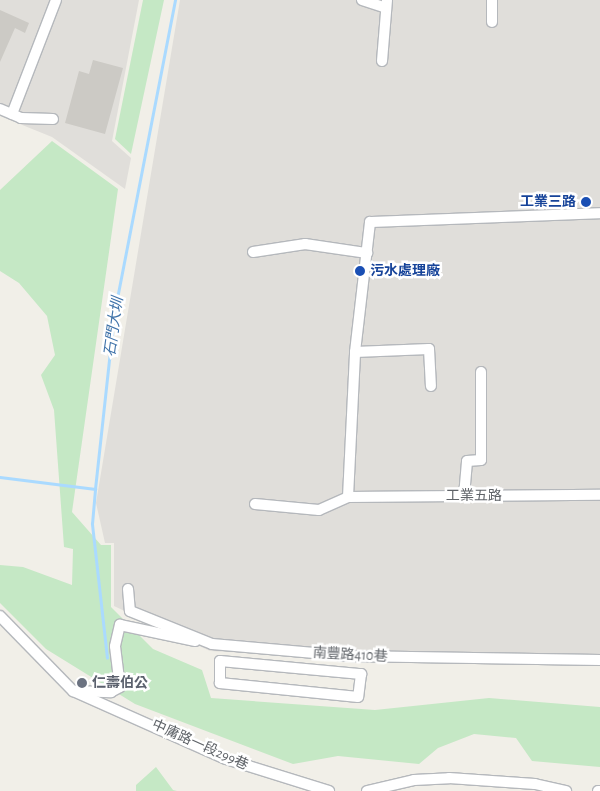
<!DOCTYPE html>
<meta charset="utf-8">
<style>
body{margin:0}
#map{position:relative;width:600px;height:791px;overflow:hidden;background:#f1efe8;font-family:"Alegreya Sans","Noto Sans TC",sans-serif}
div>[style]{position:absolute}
.industrial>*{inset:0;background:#e0deda}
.green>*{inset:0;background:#c5e8c5}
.stream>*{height:2.5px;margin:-1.25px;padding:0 1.25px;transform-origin:1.25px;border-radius:1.25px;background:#aadaff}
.building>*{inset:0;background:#cccac5}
.roads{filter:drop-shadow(1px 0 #b5b8bc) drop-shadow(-1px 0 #b5b8bc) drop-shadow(0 1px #b5b8bc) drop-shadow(0 -1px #b5b8bc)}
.minor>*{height:10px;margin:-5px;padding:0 5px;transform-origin:5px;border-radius:5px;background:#fff}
.dots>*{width:14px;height:14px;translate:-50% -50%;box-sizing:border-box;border:2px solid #fff;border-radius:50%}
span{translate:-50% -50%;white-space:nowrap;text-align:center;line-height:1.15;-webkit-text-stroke:5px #fff;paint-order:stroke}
.transit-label{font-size:14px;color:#164399;font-weight:700}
.right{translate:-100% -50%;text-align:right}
.left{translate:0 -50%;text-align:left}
.street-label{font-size:14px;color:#5f6368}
.worship-label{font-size:14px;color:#5b616d;font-weight:700}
.water-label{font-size:15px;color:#4174aa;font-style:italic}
</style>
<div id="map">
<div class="industrial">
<i style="clip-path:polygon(0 0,139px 0,112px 141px,131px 158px,125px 189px,52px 137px,0 116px)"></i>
<i style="clip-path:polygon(180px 0,600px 0,600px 660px,371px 660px,210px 651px,114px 606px,114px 543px,105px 543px,96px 503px)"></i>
</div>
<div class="green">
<i style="clip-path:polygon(143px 0,164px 0,131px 154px,115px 139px)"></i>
<i style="clip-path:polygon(52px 141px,118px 189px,72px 512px,101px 545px,111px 545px,111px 607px,153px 649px,202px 670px,211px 698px,375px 710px,489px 698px,600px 707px,600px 767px,532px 761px,516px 738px,474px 734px,438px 748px,419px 764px,338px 756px,293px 764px,135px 704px,46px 649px,0 603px,0 565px,23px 567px,72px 585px,73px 549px,64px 547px,54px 410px,41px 375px,55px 355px,47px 316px,19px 283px,0 271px,0 190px)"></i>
<i style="clip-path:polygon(156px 767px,173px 790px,177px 791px,136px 791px,136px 785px)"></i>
</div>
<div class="stream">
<i style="left:0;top:477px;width:96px;rotate:7.2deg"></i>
<i style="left:107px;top:658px;width:135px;rotate:-96.4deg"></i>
<i style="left:92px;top:524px;width:35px;rotate:-85deg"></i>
<i style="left:95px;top:489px;width:176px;rotate:-83.8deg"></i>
<i style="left:114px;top:314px;width:320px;rotate:-79deg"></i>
</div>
<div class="building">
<i style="clip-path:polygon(0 10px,29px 23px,25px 33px,15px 28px,0 62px)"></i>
<i style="clip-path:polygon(93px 60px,123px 68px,105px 134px,65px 123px,79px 71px,89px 74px)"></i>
</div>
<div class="roads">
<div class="minor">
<i style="left:362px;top:0;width:25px;rotate:18deg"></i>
<i style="left:492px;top:22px;width:22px;rotate:-90deg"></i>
<i style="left:382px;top:61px;width:61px;rotate:-85.3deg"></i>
<i style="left:0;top:109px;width:23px;rotate:23deg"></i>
<i style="left:21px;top:118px;width:32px;rotate:2deg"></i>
<i style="left:12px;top:114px;width:122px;rotate:-68.9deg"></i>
<i style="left:253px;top:252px;width:53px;rotate:-8.7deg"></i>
<i style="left:305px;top:244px;width:63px;rotate:8.3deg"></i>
<i style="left:355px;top:352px;width:74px;rotate:-2.3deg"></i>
<i style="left:429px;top:349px;width:37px;rotate:87deg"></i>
<i style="left:464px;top:496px;width:35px;rotate:-85deg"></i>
<i style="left:467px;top:461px;width:14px;rotate:-4deg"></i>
<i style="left:481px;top:460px;width:88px;rotate:-90deg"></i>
<i style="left:348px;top:497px;width:145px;rotate:-87.2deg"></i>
<i style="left:355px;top:352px;width:131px;rotate:-83.4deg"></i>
<i style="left:370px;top:222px;width:230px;rotate:-2.2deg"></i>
<i style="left:255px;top:504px;width:64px;rotate:5.4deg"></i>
<i style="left:319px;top:510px;width:32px;rotate:-24deg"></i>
<i style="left:348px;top:497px;width:252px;rotate:-0.5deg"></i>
<i style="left:128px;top:589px;width:22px;rotate:85deg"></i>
<i style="left:130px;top:611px;width:88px;rotate:21.9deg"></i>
<i style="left:212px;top:644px;width:137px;rotate:5deg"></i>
<i style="left:348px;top:656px;width:252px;rotate:0.9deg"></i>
<i style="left:0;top:616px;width:105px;rotate:45.8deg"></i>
<i style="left:73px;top:691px;width:167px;rotate:24deg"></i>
<i style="left:226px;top:759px;width:108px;rotate:17.3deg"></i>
<i style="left:220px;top:661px;width:142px;rotate:5.3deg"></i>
<i style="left:361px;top:674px;width:23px;rotate:97deg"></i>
<i style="left:358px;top:697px;width:139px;rotate:-174.2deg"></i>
<i style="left:220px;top:683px;width:22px;rotate:-90deg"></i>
<i style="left:74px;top:691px;width:37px;rotate:2deg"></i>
<i style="left:111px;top:692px;width:10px;rotate:-29deg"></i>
<i style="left:120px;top:687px;width:41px;rotate:-97deg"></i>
<i style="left:115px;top:646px;width:22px;rotate:-77deg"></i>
<i style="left:120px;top:625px;width:77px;rotate:12deg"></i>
<i style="left:367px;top:791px;width:48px;rotate:-13.2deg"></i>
<i style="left:414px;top:780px;width:35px;rotate:-3deg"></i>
<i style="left:449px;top:778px;width:86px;rotate:4deg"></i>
<i style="left:535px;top:784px;width:32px;rotate:13deg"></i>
<i style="left:598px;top:791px;width:2px"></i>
</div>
</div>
<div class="dots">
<i style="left:586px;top:202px;background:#1a4fb4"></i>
<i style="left:360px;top:271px;background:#1a4fb4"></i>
<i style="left:82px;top:683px;background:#6b7280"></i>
</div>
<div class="transit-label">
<span class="right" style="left:576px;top:202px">工業三路</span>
<span class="left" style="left:370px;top:271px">污水處理廠</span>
</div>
<div class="street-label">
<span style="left:474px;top:496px">工業五路</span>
<span style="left:350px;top:655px;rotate:3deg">南豐路410巷</span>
<span style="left:200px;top:745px;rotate:24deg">中庸路一段299巷</span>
</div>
<div class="worship-label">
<span class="left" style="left:92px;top:683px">仁壽伯公</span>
</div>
<div class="water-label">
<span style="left:114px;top:327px;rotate:-82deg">石門大圳</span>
</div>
</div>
